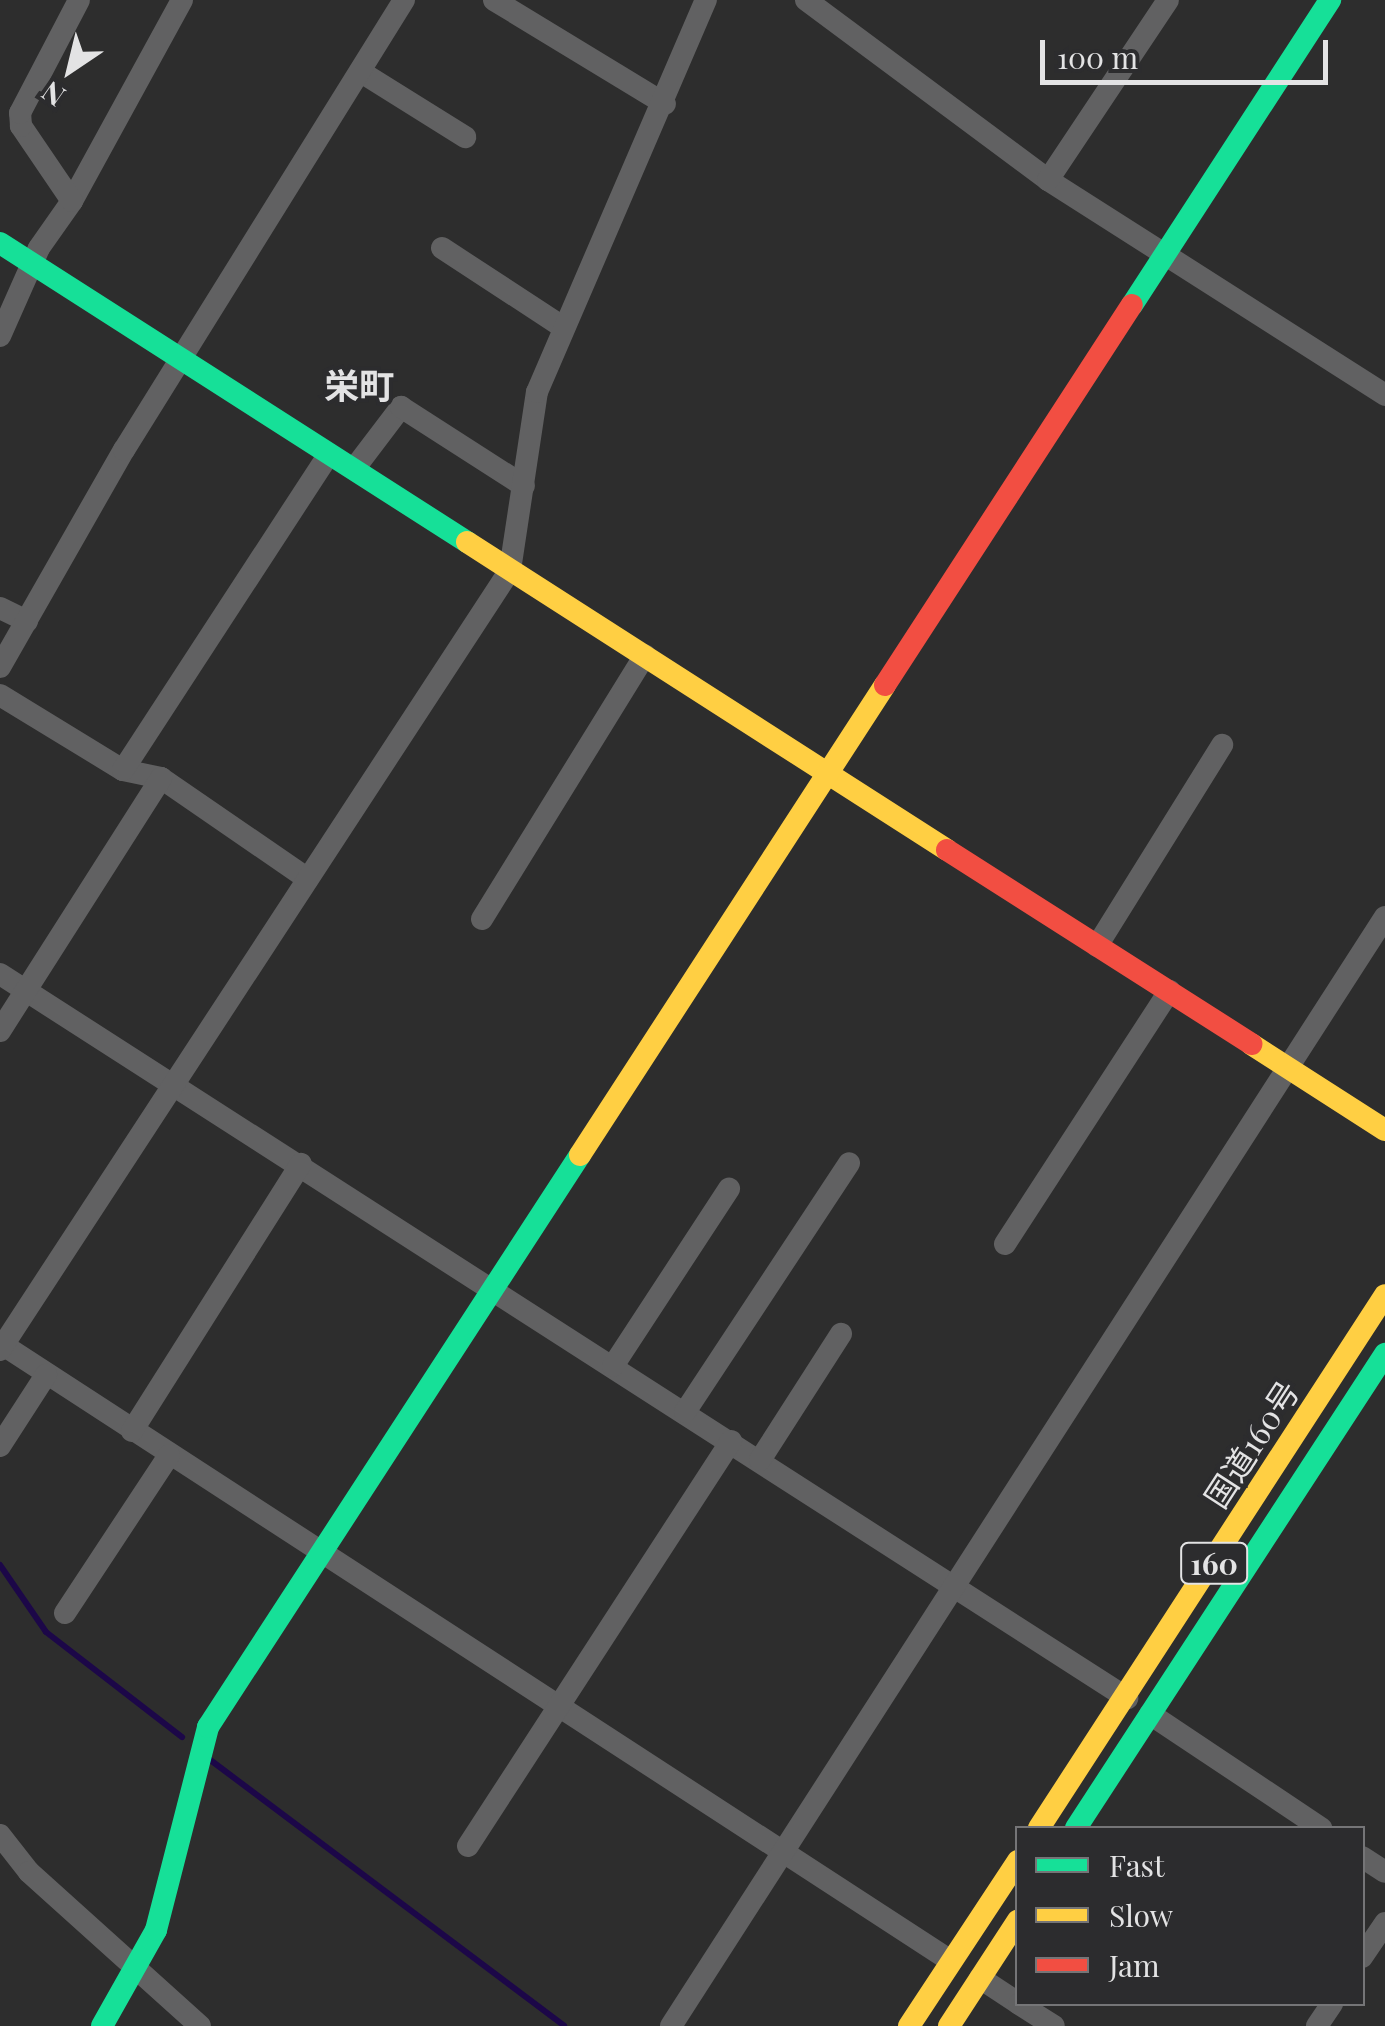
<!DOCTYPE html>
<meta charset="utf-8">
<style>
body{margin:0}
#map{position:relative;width:1385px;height:2026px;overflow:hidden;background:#2d2d2d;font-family:"Playfair Display","Noto Sans JP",serif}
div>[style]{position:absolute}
.stream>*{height:6px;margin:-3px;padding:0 3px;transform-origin:3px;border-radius:3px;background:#1c0748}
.street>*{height:22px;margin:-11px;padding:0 11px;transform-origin:11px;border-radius:11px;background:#616162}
.fast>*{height:22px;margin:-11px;padding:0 11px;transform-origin:11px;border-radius:11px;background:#16e098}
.slow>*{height:22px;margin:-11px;padding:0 11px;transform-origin:11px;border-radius:11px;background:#ffcf43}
.jam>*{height:22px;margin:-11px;padding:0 11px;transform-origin:11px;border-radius:11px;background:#f24e42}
span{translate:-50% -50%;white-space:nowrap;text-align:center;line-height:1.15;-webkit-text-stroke:8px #2c2c2e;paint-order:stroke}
.shield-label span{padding:2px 8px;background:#2c2c2e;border:2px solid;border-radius:8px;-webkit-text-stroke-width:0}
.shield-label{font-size:30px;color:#e3e3e4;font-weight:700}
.street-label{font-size:32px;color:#e3e3e4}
.neighbourhood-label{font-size:35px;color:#e3e3e4;font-weight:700}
.legend{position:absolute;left:1015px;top:1826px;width:350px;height:180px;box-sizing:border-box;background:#2c2c2e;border:2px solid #757577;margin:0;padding:12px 18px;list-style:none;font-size:30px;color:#e3e3e4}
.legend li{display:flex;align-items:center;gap:20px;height:50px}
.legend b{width:50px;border:2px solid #757577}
.north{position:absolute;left:20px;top:20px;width:100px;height:100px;-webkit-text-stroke:8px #2c2c2e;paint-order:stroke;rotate:215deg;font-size:28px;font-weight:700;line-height:40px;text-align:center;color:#e3e3e4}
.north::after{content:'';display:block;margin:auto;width:35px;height:45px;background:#e3e3e4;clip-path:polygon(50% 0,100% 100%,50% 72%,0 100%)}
.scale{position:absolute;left:1040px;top:40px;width:288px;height:45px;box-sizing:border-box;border:5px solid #e3e3e4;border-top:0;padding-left:12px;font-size:30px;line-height:35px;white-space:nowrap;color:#e3e3e4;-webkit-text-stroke:8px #2c2c2e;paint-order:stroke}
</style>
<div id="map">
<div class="stream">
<i style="left:0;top:1565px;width:81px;rotate:55.5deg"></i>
<i style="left:46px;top:1632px;width:172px;rotate:37.7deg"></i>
<i style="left:209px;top:1759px;width:444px;rotate:36.9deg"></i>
</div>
<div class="street">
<i style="left:494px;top:0;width:200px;rotate:31.3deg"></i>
<i style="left:806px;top:0;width:302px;rotate:36.6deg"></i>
<i style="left:1048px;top:180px;width:400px;rotate:32.5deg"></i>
<i style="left:361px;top:72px;width:123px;rotate:32deg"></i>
<i style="left:1048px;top:180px;width:216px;rotate:-56.3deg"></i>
<i style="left:72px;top:201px;width:229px;rotate:-61.3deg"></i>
<i style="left:442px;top:248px;width:142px;rotate:33.2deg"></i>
<i style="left:0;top:336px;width:96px;rotate:-66.1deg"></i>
<i style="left:39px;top:248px;width:57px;rotate:-54.9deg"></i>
<i style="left:72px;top:201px;width:91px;rotate:-124.2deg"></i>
<i style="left:21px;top:126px;width:13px;rotate:-94deg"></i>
<i style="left:20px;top:113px;width:127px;rotate:-62.4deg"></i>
<i style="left:354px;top:469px;width:78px;rotate:-52.8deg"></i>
<i style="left:401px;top:407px;width:146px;rotate:32.7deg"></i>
<i style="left:0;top:608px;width:30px;rotate:26deg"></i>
<i style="left:0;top:667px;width:250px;rotate:-60.3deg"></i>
<i style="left:124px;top:450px;width:530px;rotate:-58.11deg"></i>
<i style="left:0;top:695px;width:144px;rotate:31.4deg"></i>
<i style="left:123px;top:770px;width:39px;rotate:12deg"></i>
<i style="left:161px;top:778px;width:178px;rotate:34.5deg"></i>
<i style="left:123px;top:770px;width:377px;rotate:-56.9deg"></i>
<i style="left:482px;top:919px;width:310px;rotate:-58.3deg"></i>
<i style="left:1097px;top:946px;width:237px;rotate:-58.1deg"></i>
<i style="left:0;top:974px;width:1340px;rotate:32.72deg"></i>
<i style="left:0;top:1031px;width:300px;rotate:-57.5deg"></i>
<i style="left:1005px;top:1244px;width:302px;rotate:-57deg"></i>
<i style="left:0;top:1343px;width:1134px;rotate:33.02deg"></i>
<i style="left:0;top:1350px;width:932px;rotate:-56.82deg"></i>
<i style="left:510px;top:570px;width:180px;rotate:-81.4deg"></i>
<i style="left:537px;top:392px;width:427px;rotate:-66.7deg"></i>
<i style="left:613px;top:1366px;width:212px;rotate:-56.8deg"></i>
<i style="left:685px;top:1412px;width:298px;rotate:-56.6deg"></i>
<i style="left:132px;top:1431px;width:316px;rotate:-57.7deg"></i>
<i style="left:0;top:1446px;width:85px;rotate:-57.1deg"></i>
<i style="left:760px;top:1460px;width:150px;rotate:-57.3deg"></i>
<i style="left:65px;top:1613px;width:189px;rotate:-56.6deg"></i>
<i style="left:1150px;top:1714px;width:206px;rotate:33.7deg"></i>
<i style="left:0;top:1835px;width:47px;rotate:51.9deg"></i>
<i style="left:29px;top:1872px;width:230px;rotate:42deg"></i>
<i style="left:468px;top:1846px;width:483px;rotate:-57deg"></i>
<i style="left:1362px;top:1857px;width:27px;rotate:33deg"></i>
<i style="left:1362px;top:1957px;width:41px;rotate:-55.9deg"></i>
<i style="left:980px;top:1978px;width:45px;rotate:33.3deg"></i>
<i style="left:1019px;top:2004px;width:41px;rotate:32.2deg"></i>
<i style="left:671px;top:2026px;width:1319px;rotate:-57.23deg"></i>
<i style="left:1317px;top:2026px;width:27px;rotate:-56deg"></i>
</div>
<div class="fast">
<i style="left:0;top:243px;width:555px;rotate:32.63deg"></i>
<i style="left:1132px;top:305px;width:364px;rotate:-57deg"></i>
<i style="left:1076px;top:1828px;width:566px;rotate:-56.9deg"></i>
<i style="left:102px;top:2026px;width:110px;rotate:-60.6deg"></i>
<i style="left:156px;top:1930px;width:210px;rotate:-75.6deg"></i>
<i style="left:208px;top:1727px;width:682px;rotate:-56.96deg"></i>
</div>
<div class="slow">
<i style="left:467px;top:542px;width:570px;rotate:32.69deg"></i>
<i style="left:1251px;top:1044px;width:159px;rotate:32.7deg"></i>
<i style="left:580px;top:1155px;width:560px;rotate:-57.02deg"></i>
<i style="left:1039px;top:1828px;width:635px;rotate:-57.01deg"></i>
<i style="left:909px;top:2026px;width:198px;rotate:-56.6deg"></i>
<i style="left:949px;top:2026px;width:126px;rotate:-56.9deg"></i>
</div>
<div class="jam">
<i style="left:885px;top:685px;width:453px;rotate:-57deg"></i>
<i style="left:947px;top:850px;width:361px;rotate:32.5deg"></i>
</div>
<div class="shield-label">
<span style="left:1214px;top:1563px">160</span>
</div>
<div class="street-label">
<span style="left:1251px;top:1444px;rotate:-57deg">国道160号</span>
</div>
<div class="neighbourhood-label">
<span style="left:359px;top:385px">栄町</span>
</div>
<ul class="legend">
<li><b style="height:12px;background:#16e098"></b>Fast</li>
<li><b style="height:12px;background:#ffcf43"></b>Slow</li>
<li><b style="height:12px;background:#f24e42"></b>Jam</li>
</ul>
<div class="north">N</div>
<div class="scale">100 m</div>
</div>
